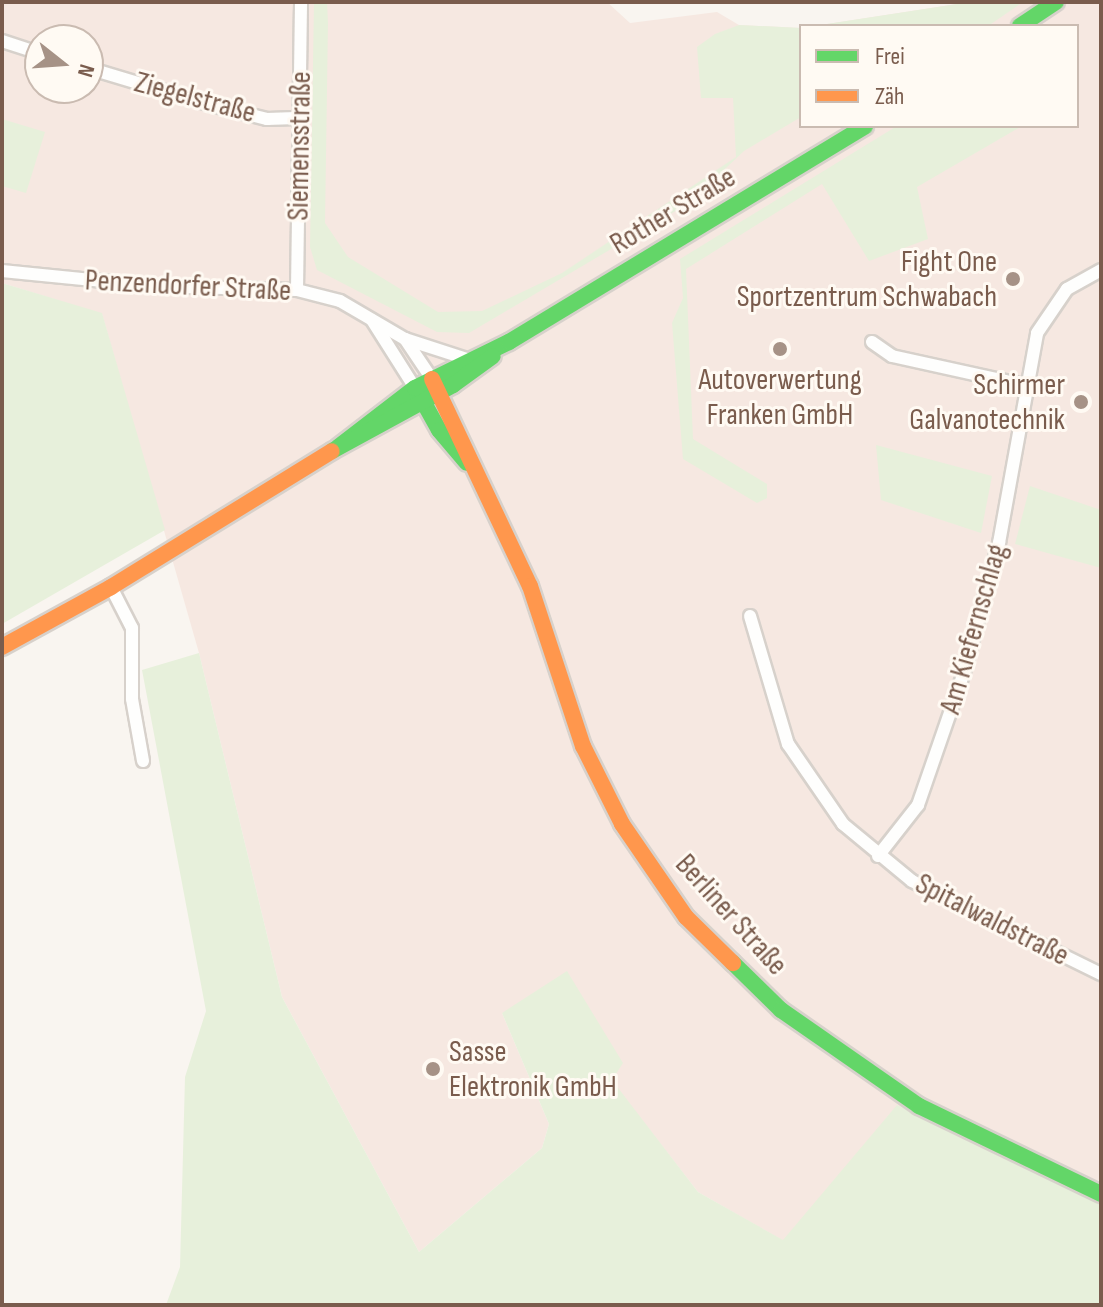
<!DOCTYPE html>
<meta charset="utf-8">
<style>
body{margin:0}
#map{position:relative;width:1103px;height:1307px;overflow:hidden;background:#f9f5f0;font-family:"Sofia Sans Condensed",sans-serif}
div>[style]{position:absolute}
.commercial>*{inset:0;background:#f6e8e1}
.green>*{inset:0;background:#e7f0db}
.roads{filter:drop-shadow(2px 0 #d7d1cb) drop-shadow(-2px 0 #d7d1cb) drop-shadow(0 2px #d7d1cb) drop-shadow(0 -2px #d7d1cb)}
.street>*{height:12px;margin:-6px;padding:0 6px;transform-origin:6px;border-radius:6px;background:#fefefd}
.fast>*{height:16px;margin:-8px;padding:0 8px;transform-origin:8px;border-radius:8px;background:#63d668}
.slow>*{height:16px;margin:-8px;padding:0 8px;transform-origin:8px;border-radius:8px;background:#ff974d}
.dots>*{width:22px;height:22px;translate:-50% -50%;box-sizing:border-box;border:4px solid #fffaf3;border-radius:50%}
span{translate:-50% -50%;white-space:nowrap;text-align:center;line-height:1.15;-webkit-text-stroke:6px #fffaf3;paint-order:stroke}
.street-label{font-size:30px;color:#7a5c4d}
.poi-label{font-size:30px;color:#7a5c4d}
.right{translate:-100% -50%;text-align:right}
.left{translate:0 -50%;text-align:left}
.frame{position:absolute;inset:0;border:4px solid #7a5c4d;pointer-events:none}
.legend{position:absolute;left:799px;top:24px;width:280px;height:104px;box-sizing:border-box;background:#fffaf3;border:2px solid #cabbb1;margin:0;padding:10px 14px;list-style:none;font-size:24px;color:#7a5c4d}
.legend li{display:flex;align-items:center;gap:16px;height:40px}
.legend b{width:40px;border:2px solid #cabbb1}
.north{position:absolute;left:24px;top:24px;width:80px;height:80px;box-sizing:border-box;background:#fffaf3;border:2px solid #cabbb1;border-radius:50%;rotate:107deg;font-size:22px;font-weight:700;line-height:32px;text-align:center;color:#7a5c4d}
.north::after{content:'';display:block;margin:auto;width:28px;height:36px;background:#a69286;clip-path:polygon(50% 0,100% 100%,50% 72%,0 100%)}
</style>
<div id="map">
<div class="commercial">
<i style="clip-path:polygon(evenodd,2px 2px,607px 2px,630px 23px,717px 12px,739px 25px,801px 28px,801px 126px,1077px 126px,1077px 26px,814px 26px,970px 2px,1101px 2px,1101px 1205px,1066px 1189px,789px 1244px,698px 1192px,611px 1080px,502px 1013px,549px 1124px,542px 1148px,419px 1252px,282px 997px,199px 653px,102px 314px,2px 283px,2px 2px,40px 40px,88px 40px,88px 88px,40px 88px,40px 40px)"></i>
</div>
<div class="green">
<i style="clip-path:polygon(314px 2px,327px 2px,328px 23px,325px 223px,348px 257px,438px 312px,482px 311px,562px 273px,736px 157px,733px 98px,701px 98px,697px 47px,715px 34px,739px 25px,801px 28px,801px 117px,744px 151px,689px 203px,469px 333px,437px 332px,317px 270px,310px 247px)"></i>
<i style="clip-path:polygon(970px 2px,1023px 2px,988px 26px,814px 26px)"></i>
<i style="clip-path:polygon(2px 119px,45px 132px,26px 193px,2px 186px)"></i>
<i style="clip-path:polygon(897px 126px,1022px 126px,917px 187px,928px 239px,869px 261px,822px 184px,686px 269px,693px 439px,767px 484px,767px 498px,757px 503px,683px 459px,672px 323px,683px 298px,680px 259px)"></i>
<i style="clip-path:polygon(2px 283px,102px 313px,165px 530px,2px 624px)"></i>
<i style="clip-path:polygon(876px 445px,992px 476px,981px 533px,881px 500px)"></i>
<i style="clip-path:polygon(1030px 486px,1101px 510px,1101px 568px,1015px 544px)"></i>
<i style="clip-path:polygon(199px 653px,282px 997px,419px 1252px,542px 1148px,549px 1124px,502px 1013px,567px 971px,623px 1063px,612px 1080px,698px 1192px,783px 1240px,897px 1105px,1101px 1205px,1101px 1305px,166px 1305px,180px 1267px,185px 1077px,206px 1011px,142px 670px)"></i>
</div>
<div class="roads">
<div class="street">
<i style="left:2px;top:41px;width:40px;rotate:18deg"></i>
<i style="left:88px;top:68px;width:133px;rotate:16.7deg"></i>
<i style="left:215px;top:106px;width:54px;rotate:14deg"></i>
<i style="left:267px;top:119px;width:36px;rotate:-2deg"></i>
<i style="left:2px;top:271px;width:150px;rotate:5.7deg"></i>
<i style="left:151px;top:286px;width:146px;rotate:1.6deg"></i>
<i style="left:297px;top:290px;width:44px;rotate:14.3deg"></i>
<i style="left:340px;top:301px;width:75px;rotate:30.3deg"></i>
<i style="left:405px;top:339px;width:48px;rotate:56deg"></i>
<i style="left:297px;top:290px;width:288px;rotate:-89.2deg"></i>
<i style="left:372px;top:320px;width:80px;rotate:57.7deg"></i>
<i style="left:405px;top:339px;width:68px;rotate:17.9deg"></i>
<i style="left:872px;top:342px;width:24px;rotate:35deg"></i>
<i style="left:892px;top:356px;width:139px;rotate:12.4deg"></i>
<i style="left:111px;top:587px;width:46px;rotate:62.9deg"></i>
<i style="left:132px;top:628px;width:71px;rotate:90deg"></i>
<i style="left:132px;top:699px;width:63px;rotate:79.9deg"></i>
<i style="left:750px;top:616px;width:134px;rotate:73.5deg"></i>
<i style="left:788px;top:744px;width:97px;rotate:55.5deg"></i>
<i style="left:843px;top:824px;width:89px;rotate:39.6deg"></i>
<i style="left:912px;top:881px;width:211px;rotate:26.2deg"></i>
<i style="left:878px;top:856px;width:65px;rotate:-51.9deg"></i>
<i style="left:918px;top:805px;width:141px;rotate:-70.9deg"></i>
<i style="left:964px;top:672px;width:134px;rotate:-74.8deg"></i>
<i style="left:999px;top:543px;width:213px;rotate:-79.7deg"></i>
<i style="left:1037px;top:333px;width:53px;rotate:-55.7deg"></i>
<i style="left:1067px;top:289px;width:39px;rotate:-29deg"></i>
</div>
<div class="fast">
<i style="left:1020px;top:26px;width:43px;rotate:-33.7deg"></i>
<i style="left:419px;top:394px;width:41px;rotate:60.9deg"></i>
<i style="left:439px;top:430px;width:43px;rotate:49.7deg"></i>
<i style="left:338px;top:447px;width:97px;rotate:-37.5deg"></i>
<i style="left:415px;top:388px;width:105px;rotate:-26.1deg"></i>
<i style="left:509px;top:342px;width:416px;rotate:-31.2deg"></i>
<i style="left:332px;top:451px;width:138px;rotate:-28.6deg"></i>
<i style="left:453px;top:385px;width:49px;rotate:-35.9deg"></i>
<i style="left:733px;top:963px;width:67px;rotate:44.4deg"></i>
<i style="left:781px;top:1010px;width:168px;rotate:34.8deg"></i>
<i style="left:919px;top:1106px;width:202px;rotate:25.8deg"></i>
</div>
<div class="slow">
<i style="left:432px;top:379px;width:229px;rotate:64.7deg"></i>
<i style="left:530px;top:586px;width:169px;rotate:71.7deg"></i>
<i style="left:583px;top:746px;width:87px;rotate:63.4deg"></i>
<i style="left:622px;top:824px;width:113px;rotate:55.5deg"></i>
<i style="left:686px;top:917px;width:66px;rotate:44.4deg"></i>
<i style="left:2px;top:647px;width:124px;rotate:-28.8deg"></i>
<i style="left:111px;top:587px;width:259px;rotate:-31.6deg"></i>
</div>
</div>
<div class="dots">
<i style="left:1013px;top:279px;background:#a69286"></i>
<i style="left:780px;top:349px;background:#a69286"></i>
<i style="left:1081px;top:402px;background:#a69286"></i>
<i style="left:433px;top:1069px;background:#a69286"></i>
</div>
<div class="street-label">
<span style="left:195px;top:98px;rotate:15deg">Ziegelstraße</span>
<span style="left:300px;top:146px;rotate:-89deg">Siemensstraße</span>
<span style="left:673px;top:211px;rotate:-31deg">Rother Straße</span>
<span style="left:188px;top:286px;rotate:3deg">Penzendorfer Straße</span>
<span style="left:974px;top:629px;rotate:-74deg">Am Kiefernschlag</span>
<span style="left:731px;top:915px;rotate:48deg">Berliner Straße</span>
<span style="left:992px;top:920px;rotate:27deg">Spitalwaldstraße</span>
</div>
<div class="poi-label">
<span class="right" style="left:997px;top:279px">Fight One<br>Sportzentrum Schwabach</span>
<span style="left:780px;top:397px">Autoverwertung<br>Franken GmbH</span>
<span class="right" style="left:1065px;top:402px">Schirmer<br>Galvanotechnik</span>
<span class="left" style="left:449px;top:1069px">Sasse<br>Elektronik GmbH</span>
</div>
<div class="frame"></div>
<ul class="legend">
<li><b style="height:10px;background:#63d668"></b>Frei</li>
<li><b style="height:10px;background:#ff974d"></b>Zäh</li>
</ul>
<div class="north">N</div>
</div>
